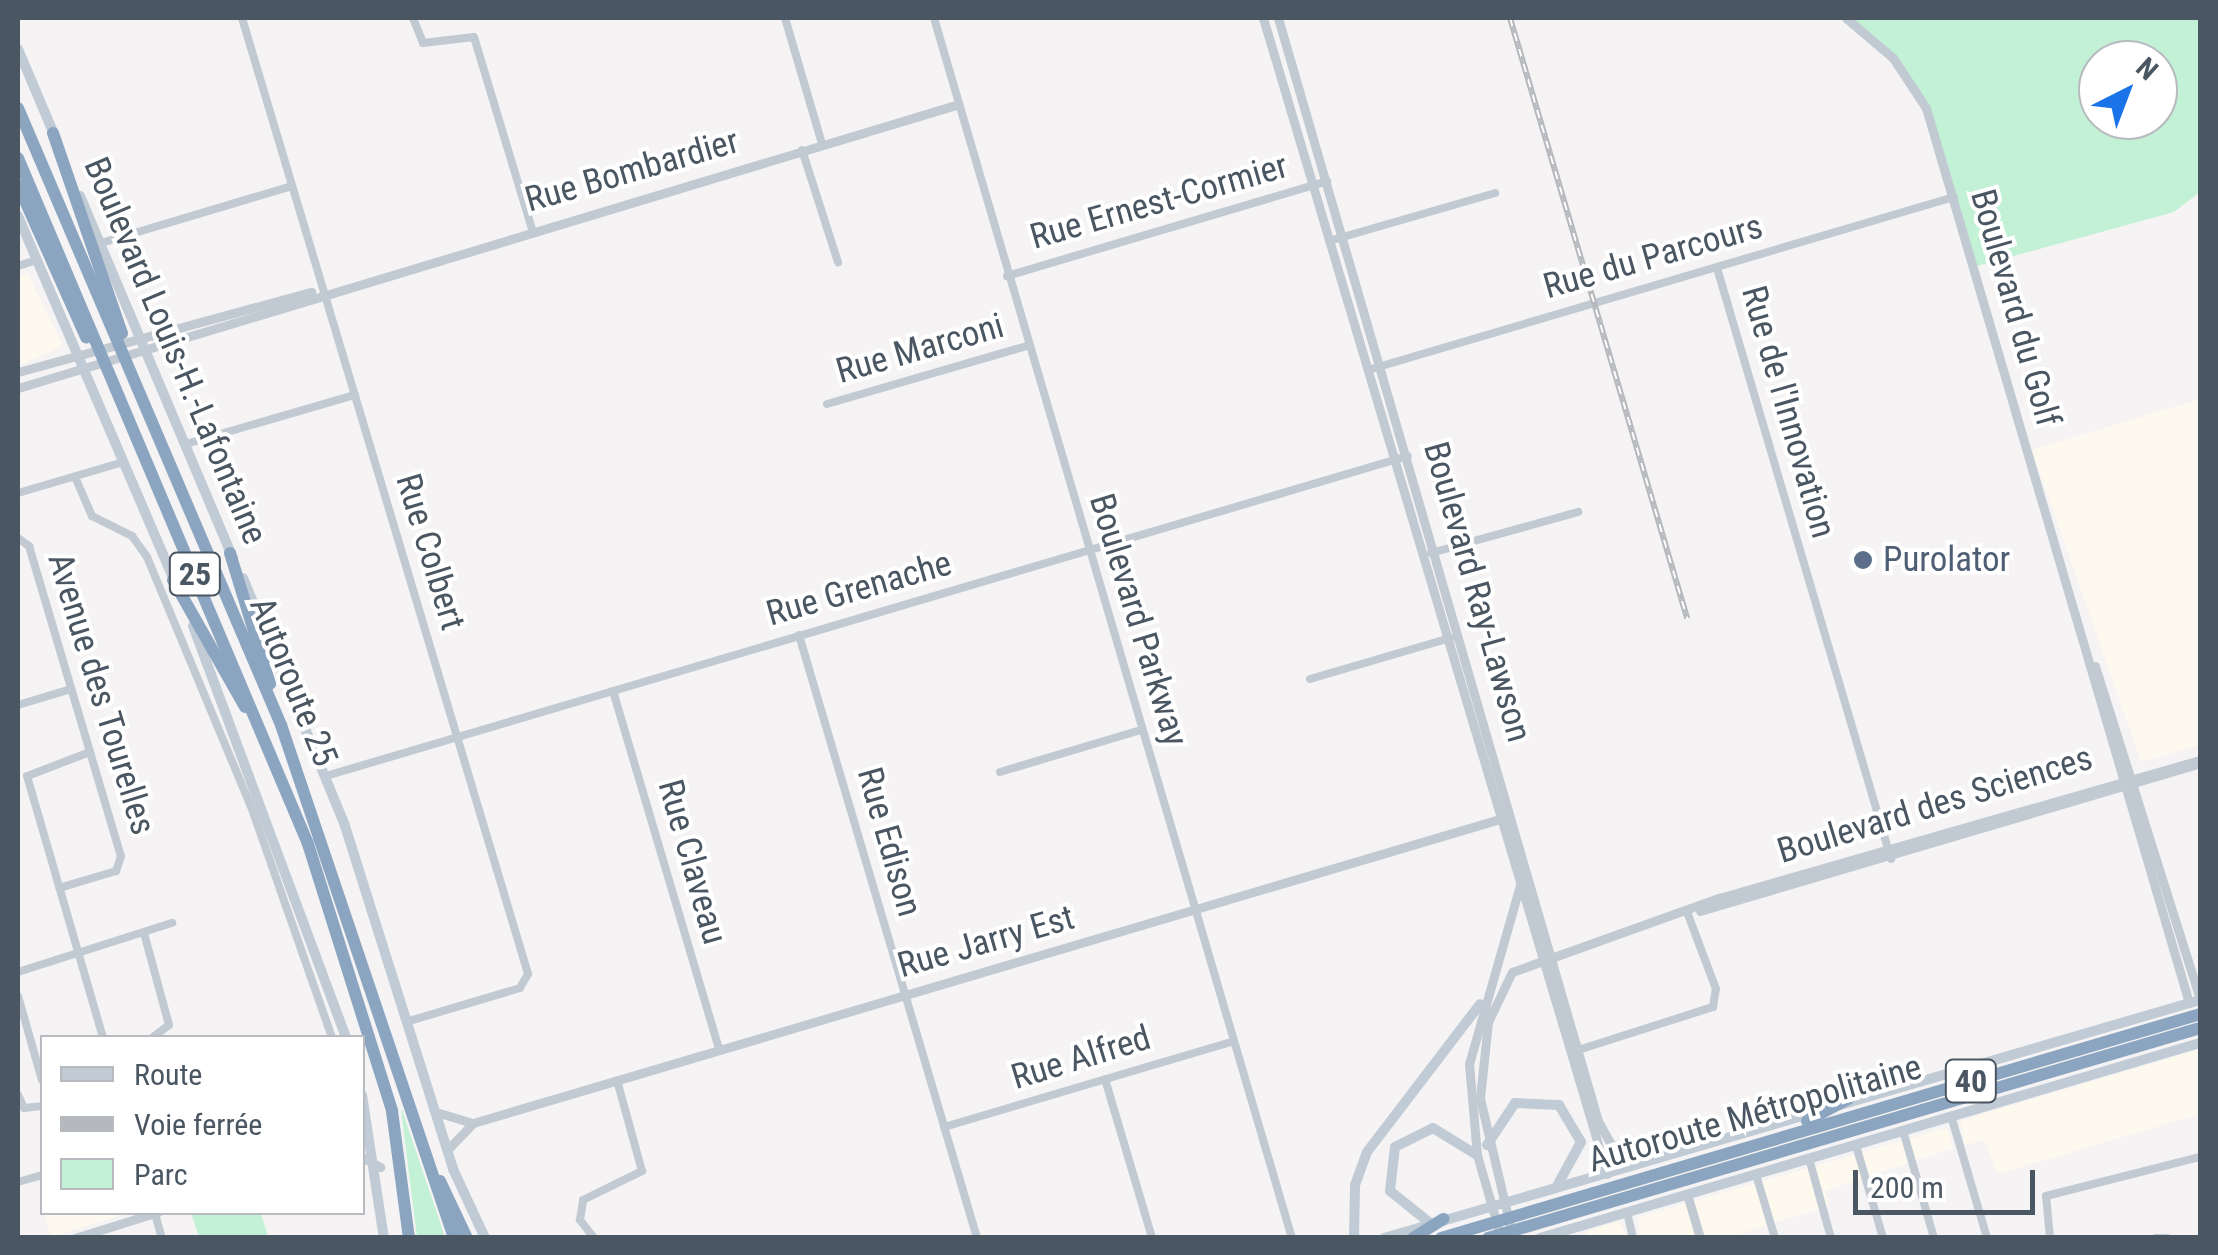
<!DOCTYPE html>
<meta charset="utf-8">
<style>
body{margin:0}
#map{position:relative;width:2218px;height:1255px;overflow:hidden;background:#f5f3f3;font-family:"Roboto Condensed",sans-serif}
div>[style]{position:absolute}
.commercial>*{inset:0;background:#fdf9ef}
.green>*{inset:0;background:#c3f1d5}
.minor>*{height:8px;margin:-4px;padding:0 4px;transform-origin:4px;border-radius:4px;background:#c1cad2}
.tertiary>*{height:9px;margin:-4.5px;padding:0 4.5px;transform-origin:4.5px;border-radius:4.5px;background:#c1cad2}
.secondary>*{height:10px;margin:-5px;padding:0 5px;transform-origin:5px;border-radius:5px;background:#c1cbd6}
.motorway>*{height:12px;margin:-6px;padding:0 6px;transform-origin:6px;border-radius:6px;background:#8ba5c1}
.rail>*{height:6px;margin-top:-3px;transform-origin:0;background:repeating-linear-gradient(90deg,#fff 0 8px,#b5b8bd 0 16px);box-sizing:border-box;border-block:2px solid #b5b8bd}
.dots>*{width:28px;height:28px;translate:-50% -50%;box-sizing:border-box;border:5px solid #fff;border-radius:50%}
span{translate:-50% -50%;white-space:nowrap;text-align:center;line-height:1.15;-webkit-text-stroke:8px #fff;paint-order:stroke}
.shield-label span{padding:2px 8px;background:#fff;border:2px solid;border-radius:8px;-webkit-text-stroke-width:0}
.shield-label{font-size:32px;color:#4a5661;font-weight:700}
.street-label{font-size:35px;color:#4a5661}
.service-label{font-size:35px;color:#4e5e75}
.left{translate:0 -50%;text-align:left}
.frame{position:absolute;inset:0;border:20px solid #4a5661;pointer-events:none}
.legend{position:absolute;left:40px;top:1035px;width:325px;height:180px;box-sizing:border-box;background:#fff;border:2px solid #b7bbc0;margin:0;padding:12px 18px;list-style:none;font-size:30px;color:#4a5661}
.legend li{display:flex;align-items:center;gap:20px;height:50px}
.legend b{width:50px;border:2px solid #b7bbc0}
.north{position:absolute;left:2078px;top:40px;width:100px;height:100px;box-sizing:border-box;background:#fff;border:2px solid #b7bbc0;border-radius:50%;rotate:42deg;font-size:28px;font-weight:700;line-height:40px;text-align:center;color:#4a5661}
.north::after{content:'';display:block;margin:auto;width:35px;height:45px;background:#1a73e8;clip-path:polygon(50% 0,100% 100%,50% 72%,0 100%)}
.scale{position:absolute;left:1853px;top:1170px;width:182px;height:45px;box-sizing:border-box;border:5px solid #4a5661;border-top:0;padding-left:12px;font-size:30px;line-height:35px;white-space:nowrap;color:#4a5661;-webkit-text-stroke:8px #fff;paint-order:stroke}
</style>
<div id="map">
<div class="commercial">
<i style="clip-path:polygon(28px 274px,63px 346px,18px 366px,18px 277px)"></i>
<i style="clip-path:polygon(2200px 399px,2200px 745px,2141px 762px,2032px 450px)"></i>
<i style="clip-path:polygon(2200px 1049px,2200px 1114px,1998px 1174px,1984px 1140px,1965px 1145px,1960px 1121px)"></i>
<i style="clip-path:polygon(1947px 1128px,1953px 1148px,1825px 1191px,1829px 1206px,1729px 1237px,1639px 1237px,1638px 1217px)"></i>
<i style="clip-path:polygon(44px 1213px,117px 1213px,118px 1216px,51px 1237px)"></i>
<i style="clip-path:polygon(1619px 1221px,1627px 1237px,1583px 1237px,1589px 1230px)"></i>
</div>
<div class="green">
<i style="clip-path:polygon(evenodd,1846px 18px,2200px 18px,2200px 192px,2174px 212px,1977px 266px,1926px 108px,1906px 74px,1846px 18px,2098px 60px,2158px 60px,2158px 120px,2098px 120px,2098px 60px)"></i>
<i style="clip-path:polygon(401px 1110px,402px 1110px,445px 1237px,417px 1237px)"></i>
<i style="clip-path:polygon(191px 1213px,261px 1213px,268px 1237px,199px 1237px)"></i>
</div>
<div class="minor">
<i style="left:242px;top:18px;width:998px;rotate:73.34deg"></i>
<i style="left:528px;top:974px;width:16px;rotate:120deg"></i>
<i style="left:520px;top:988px;width:116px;rotate:163.4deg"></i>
<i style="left:413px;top:18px;width:27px;rotate:68deg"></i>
<i style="left:423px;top:43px;width:51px;rotate:-6.7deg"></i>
<i style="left:474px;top:37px;width:201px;rotate:73.2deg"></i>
<i style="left:785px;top:18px;width:131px;rotate:73.6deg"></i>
<i style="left:934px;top:18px;width:1271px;rotate:73.65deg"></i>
<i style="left:802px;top:150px;width:118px;rotate:72.2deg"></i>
<i style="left:1329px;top:241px;width:173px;rotate:-16.1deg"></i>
<i style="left:101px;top:243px;width:199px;rotate:-16.6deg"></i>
<i style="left:18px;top:266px;width:19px;rotate:-18deg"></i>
<i style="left:1717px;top:268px;width:616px;rotate:73.59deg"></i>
<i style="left:1007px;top:276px;width:334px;rotate:-16.5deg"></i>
<i style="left:1368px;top:370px;width:611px;rotate:-16.45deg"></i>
<i style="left:827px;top:404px;width:208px;rotate:-16.2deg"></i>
<i style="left:186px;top:444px;width:176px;rotate:-16.2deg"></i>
<i style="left:75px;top:477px;width:43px;rotate:66.4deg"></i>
<i style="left:92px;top:516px;width:45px;rotate:26.6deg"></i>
<i style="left:132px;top:536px;width:26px;rotate:54deg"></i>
<i style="left:147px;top:557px;width:276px;rotate:67.4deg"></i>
<i style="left:253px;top:812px;width:239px;rotate:70.7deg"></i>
<i style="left:18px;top:493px;width:109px;rotate:-16.4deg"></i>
<i style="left:18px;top:538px;width:14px;rotate:36deg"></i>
<i style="left:29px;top:546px;width:323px;rotate:73.5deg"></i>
<i style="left:121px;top:856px;width:16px;rotate:108deg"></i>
<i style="left:116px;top:871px;width:59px;rotate:163.4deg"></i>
<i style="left:1431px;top:553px;width:153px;rotate:-15.6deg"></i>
<i style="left:799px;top:635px;width:629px;rotate:73.55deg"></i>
<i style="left:1310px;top:679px;width:146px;rotate:-16.3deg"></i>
<i style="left:613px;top:691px;width:373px;rotate:73.5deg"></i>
<i style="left:18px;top:705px;width:55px;rotate:-16.8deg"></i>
<i style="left:90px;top:752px;width:67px;rotate:159.1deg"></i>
<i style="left:27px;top:776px;width:273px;rotate:73.8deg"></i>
<i style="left:1000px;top:772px;width:147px;rotate:-16.6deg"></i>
<i style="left:326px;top:776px;width:1128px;rotate:-16.48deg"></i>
<i style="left:144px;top:933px;width:95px;rotate:74.8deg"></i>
<i style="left:169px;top:1025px;width:21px;rotate:143deg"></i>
<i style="left:18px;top:972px;width:162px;rotate:-17.7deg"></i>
<i style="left:18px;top:996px;width:87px;rotate:74.1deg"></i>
<i style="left:1575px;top:1051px;width:145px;rotate:-17.7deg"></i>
<i style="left:1713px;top:1007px;width:18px;rotate:-81deg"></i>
<i style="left:1716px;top:989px;width:82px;rotate:-110.6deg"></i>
<i style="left:1105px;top:1079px;width:166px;rotate:73.5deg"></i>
<i style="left:18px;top:1095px;width:14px;rotate:65deg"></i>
<i style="left:24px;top:1108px;width:18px;rotate:-6deg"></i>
<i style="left:1952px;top:1119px;width:124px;rotate:73.6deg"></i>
<i style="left:944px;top:1127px;width:302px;rotate:-16.5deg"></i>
<i style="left:1904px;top:1134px;width:108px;rotate:73.9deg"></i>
<i style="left:1857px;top:1149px;width:93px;rotate:73.7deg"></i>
<i style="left:1810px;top:1162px;width:79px;rotate:74.6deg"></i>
<i style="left:1757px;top:1178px;width:63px;rotate:73.3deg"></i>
<i style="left:18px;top:1182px;width:25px;rotate:-16deg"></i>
<i style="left:1627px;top:1212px;width:27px;rotate:77deg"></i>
<i style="left:155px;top:1214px;width:25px;rotate:74deg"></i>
<i style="left:594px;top:1238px;width:23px;rotate:-128deg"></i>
<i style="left:580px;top:1220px;width:20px;rotate:-81deg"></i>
<i style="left:583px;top:1200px;width:66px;rotate:-26.2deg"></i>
<i style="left:642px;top:1171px;width:94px;rotate:-105.4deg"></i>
<i style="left:2050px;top:1238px;width:42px;rotate:-95.4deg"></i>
<i style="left:2046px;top:1196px;width:159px;rotate:-14.2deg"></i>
<i style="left:2156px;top:1238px;width:11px"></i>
</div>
<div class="tertiary">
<i style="left:1263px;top:18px;width:1206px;rotate:73.43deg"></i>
<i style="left:1278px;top:18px;width:1148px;rotate:73.82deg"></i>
<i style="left:1598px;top:1121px;width:26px;rotate:61deg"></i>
<i style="left:1611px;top:1144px;width:39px;rotate:24deg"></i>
<i style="left:1846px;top:18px;width:62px;rotate:40.4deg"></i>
<i style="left:1893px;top:58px;width:60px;rotate:56.6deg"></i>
<i style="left:1926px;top:108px;width:933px;rotate:73.62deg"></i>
<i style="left:18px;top:372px;width:304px;rotate:-15.3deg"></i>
<i style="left:18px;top:388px;width:980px;rotate:-16.79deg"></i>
<i style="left:2095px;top:666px;width:350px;rotate:72.5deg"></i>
<i style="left:1700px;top:911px;width:519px;rotate:-16.45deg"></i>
<i style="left:436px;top:1112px;width:37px;rotate:17deg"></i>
<i style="left:448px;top:1149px;width:36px;rotate:-46deg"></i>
<i style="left:473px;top:1123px;width:1074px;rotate:-16.49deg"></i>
<i style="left:362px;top:1157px;width:21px;rotate:29deg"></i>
<i style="left:1687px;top:1194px;width:46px;rotate:73.5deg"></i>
<i style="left:75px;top:1238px;width:87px;rotate:-17.4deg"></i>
<i style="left:1501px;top:1238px;width:86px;rotate:-106.1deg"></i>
<i style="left:1477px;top:1155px;width:91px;rotate:-95deg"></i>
<i style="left:1469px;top:1064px;width:186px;rotate:-74.1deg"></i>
<i style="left:1513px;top:1238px;width:144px;rotate:-103.3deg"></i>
<i style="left:1480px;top:1098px;width:76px;rotate:-84deg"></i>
<i style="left:1488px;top:1022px;width:55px;rotate:-64.4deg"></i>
<i style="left:1512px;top:972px;width:220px;rotate:-19.7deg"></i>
<i style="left:1719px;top:898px;width:500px;rotate:-16.01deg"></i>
</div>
<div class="secondary">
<i style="left:18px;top:49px;width:98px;rotate:67.1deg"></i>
<i style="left:80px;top:196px;width:393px;rotate:67.1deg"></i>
<i style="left:18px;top:216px;width:399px;rotate:66.8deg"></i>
<i style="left:243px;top:578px;width:268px;rotate:67.6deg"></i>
<i style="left:345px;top:826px;width:360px;rotate:72.5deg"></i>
<i style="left:453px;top:1169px;width:76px;rotate:65.1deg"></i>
<i style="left:193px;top:626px;width:439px;rotate:69.6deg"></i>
<i style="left:362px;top:1095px;width:145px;rotate:81.3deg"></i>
<i style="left:1487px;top:1145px;width:50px;rotate:-56.3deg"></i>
<i style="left:1515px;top:1103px;width:44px;rotate:2.6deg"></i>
<i style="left:1559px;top:1105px;width:43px;rotate:59.3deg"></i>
<i style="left:1581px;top:1142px;width:50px;rotate:118.6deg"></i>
<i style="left:1430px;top:1223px;width:51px;rotate:-141.3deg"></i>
<i style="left:1390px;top:1191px;width:44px;rotate:-83.5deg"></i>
<i style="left:1395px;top:1147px;width:42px;rotate:-26.6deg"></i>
<i style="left:1433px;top:1128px;width:52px;rotate:31.5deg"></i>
<i style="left:1354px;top:1238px;width:53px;rotate:-88.9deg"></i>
<i style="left:1355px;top:1185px;width:35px;rotate:-70deg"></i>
<i style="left:1367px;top:1152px;width:186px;rotate:-52.6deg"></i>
<i style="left:1384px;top:1238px;width:850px;rotate:-16.26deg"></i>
<i style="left:1540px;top:1238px;width:688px;rotate:-16.46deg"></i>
</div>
<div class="motorway">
<i style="left:18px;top:108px;width:671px;rotate:66.91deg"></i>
<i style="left:281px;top:725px;width:541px;rotate:71.36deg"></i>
<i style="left:53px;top:133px;width:212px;rotate:71deg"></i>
<i style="left:18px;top:158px;width:745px;rotate:67.08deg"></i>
<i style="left:308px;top:844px;width:280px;rotate:72.5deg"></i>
<i style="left:392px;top:1111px;width:128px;rotate:82.4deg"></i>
<i style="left:18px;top:185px;width:167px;rotate:65.9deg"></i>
<i style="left:230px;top:553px;width:137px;rotate:73deg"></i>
<i style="left:173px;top:580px;width:146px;rotate:60.4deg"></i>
<i style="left:1807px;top:1121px;width:47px;rotate:-28.2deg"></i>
<i style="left:440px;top:1181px;width:63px;rotate:64.7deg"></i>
<i style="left:1413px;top:1238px;width:36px;rotate:-32deg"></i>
<i style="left:1441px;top:1238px;width:791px;rotate:-16.44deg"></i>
<i style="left:1488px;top:1238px;width:742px;rotate:-16.43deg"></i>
</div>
<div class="rail">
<i style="left:1510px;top:18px;width:626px;rotate:73.56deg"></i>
</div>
<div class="dots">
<i style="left:1863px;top:560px;background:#5c6f8a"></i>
</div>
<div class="shield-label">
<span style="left:195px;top:574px">25</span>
<span style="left:1971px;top:1081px">40</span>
</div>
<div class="street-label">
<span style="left:632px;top:171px;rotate:-16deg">Rue Bombardier</span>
<span style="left:1159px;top:202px;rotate:-16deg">Rue Ernest-Cormier</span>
<span style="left:1653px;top:257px;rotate:-16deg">Rue du Parcours</span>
<span style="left:2015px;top:308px;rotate:74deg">Boulevard du Golf</span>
<span style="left:920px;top:349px;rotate:-16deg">Rue Marconi</span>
<span style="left:175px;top:351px;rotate:67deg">Boulevard Louis-H.-Lafontaine</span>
<span style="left:1788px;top:412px;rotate:74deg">Rue de l'Innovation</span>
<span style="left:430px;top:552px;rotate:73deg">Rue Colbert</span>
<span style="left:859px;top:589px;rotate:-16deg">Rue Grenache</span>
<span style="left:1477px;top:592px;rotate:74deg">Boulevard Ray-Lawson</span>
<span style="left:1138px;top:620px;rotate:73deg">Boulevard Parkway</span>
<span style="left:293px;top:682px;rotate:68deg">Autoroute 25</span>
<span style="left:101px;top:694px;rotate:73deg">Avenue des Tourelles</span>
<span style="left:1935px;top:805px;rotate:-17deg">Boulevard des Sciences</span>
<span style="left:889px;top:842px;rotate:74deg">Rue Edison</span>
<span style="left:692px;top:862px;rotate:74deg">Rue Claveau</span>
<span style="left:986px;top:942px;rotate:-16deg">Rue Jarry Est</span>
<span style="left:1081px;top:1058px;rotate:-17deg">Rue Alfred</span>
<span style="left:1755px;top:1114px;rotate:-16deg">Autoroute Métropolitaine</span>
</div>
<div class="service-label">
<span class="left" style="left:1883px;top:560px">Purolator</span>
</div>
<div class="frame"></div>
<ul class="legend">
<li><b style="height:12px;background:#c1cbd6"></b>Route</li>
<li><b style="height:12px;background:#b5b8bd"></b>Voie ferrée</li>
<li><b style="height:28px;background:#c3f1d5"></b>Parc</li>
</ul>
<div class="north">N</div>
<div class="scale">200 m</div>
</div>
